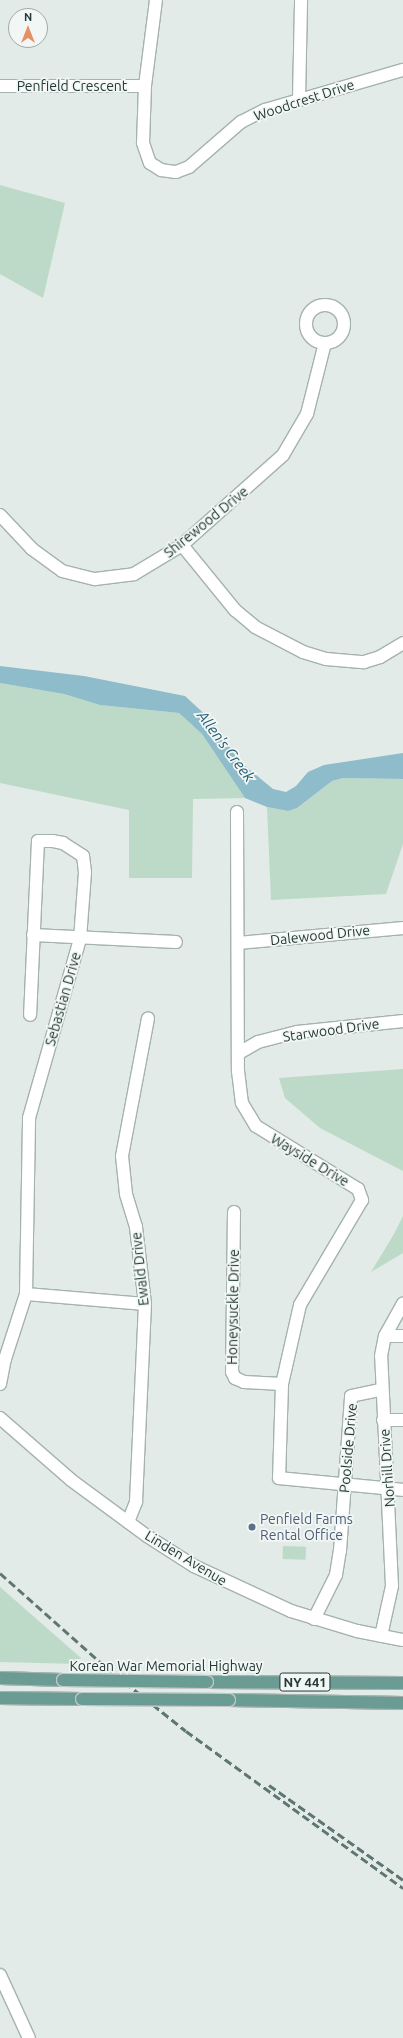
<!DOCTYPE html>
<style>
body{margin:0}
#map{position:relative;width:403px;height:2038px;overflow:hidden;background:#e2ebe8;font-family:Ubuntu,sans-serif}
div>[style]{position:absolute}
.green>*{inset:0;background:#bcdac7;transform-origin:0 0}
.water>*{inset:0;background:#8ebccb}
.roads{filter:drop-shadow(1px 0 #a5b2af) drop-shadow(-1px 0 #a5b2af) drop-shadow(0 1px #a5b2af) drop-shadow(0 -1px #a5b2af)}
.minor>*{height:12px;margin:-6px;padding:0 6px;transform-origin:6px;border-radius:6px;background:#fff}
.minor>.ring{margin:-6px;padding:0;box-sizing:content-box;background:none;border:12px solid #fff;border-radius:50%}
.major>*{height:12px;margin:-6px;padding:0 6px;transform-origin:6px;border-radius:6px;background:#6a9c94}
.rail>*{height:3px;margin-top:-1.5px;transform-origin:0;background:repeating-linear-gradient(90deg,#5e7571 0 8px,transparent 0 12px)}
.bridges{filter:drop-shadow(1px 0 #c1c8c7) drop-shadow(-1px 0 #c1c8c7) drop-shadow(0 1px #c1c8c7) drop-shadow(0 -1px #c1c8c7)}
.major-bridge>*{height:12px;margin:-6px;padding:0 6px;transform-origin:6px;border-radius:6px;background:#6a9c94}
.dots>*{width:11px;height:11px;translate:-50% -50%;box-sizing:border-box;border:2px solid #f2f7f5;border-radius:50%}
span{translate:-50% -50%;white-space:nowrap;text-align:center;line-height:1.15;-webkit-text-stroke:3.5px #f2f7f5;paint-order:stroke}
.shield-label span{padding:1px 3px;background:#f2f7f5;border:1px solid;border-radius:3px;-webkit-text-stroke-width:0}
.shield-label{font-size:13px;color:#233a36;font-weight:700}
.street-label{font-size:14px;color:#233a36}
.service-label{font-size:14px;color:#4e5e75}
.left{translate:0 -50%;text-align:left}
.water-label{font-size:15px;color:#235c70;font-style:italic}
.north{position:absolute;left:8px;top:8px;width:40px;height:40px;box-sizing:border-box;background:#f2f7f5;border:1px solid #9faba9;border-radius:50%;rotate:0deg;font-size:11px;font-weight:700;line-height:16px;text-align:center;color:#233a36}
.north::after{content:'';display:block;margin:auto;width:14px;height:18px;background:#e59165;clip-path:polygon(50% 0,100% 100%,50% 72%,0 100%)}
</style>
<div id="map">
<div class="green">
<i style="clip-path:polygon(0 185px,65px 203px,43px 298px,0 274px)"></i>
<i style="clip-path:polygon(0 683px,64px 694px,100px 705px,179px 713px,202px 734px,245px 798px,193px 799px,192px 878px,129px 878px,129px 810px,0 783px)"></i>
<i style="clip-path:polygon(343px 778px,403px 779px,403px 844px,386px 894px,271px 900px,267px 807px,287px 811px,297px 808px,332px 781px)"></i>
<i style="clip-path:polygon(403px 1069px,403px 1171px,320px 1128px,285px 1098px,279px 1078px)"></i>
<i style="clip-path:polygon(403px 1216px,403px 1253px,371px 1272px,394px 1234px)"></i>
<i style="left:283px;top:1546px;width:23px;height:13px;rotate:2deg"></i>
<i style="clip-path:polygon(0 1587px,81px 1658px,79px 1664px,0 1662px)"></i>
</div>
<div class="water">
<i style="clip-path:polygon(0 666px,84px 676px,185px 696px,211px 720px,239px 761px,273px 789px,286px 792px,296px 786px,308px 772px,324px 765px,403px 753px,403px 779px,343px 778px,332px 781px,297px 808px,288px 811px,267px 807px,245px 798px,202px 734px,179px 713px,100px 705px,64px 694px,0 683px)"></i>
</div>
<div class="roads">
<div class="minor">
<i style="left:156px;top:0;width:87px;rotate:97.3deg"></i>
<i style="left:145px;top:86px;width:57px;rotate:92deg"></i>
<i style="left:143px;top:143px;width:21px;rotate:71deg"></i>
<i style="left:150px;top:163px;width:13px;rotate:32deg"></i>
<i style="left:161px;top:170px;width:15px;rotate:8deg"></i>
<i style="left:176px;top:172px;width:14px;rotate:-21deg"></i>
<i style="left:189px;top:167px;width:69px;rotate:-40.9deg"></i>
<i style="left:241px;top:122px;width:27px;rotate:-27deg"></i>
<i style="left:265px;top:110px;width:144px;rotate:-16.2deg"></i>
<i style="left:0;top:86px;width:145px"></i>
<i style="left:299px;top:99px;width:99px;rotate:-88.8deg"></i>
<i class="ring" style="left:306px;top:305px;width:26px;height:26px"></i>
<i style="left:0;top:515px;width:47px;rotate:46.7deg"></i>
<i style="left:32px;top:549px;width:37px;rotate:36deg"></i>
<i style="left:62px;top:571px;width:34px;rotate:14deg"></i>
<i style="left:95px;top:579px;width:39px;rotate:-7deg"></i>
<i style="left:134px;top:574px;width:56px;rotate:-31.1deg"></i>
<i style="left:182px;top:545px;width:135px;rotate:-41.7deg"></i>
<i style="left:283px;top:455px;width:48px;rotate:-59.7deg"></i>
<i style="left:307px;top:414px;width:73px;rotate:-75.8deg"></i>
<i style="left:182px;top:545px;width:84px;rotate:50.8deg"></i>
<i style="left:235px;top:610px;width:26px;rotate:40deg"></i>
<i style="left:255px;top:627px;width:54px;rotate:27.5deg"></i>
<i style="left:303px;top:652px;width:24px;rotate:17deg"></i>
<i style="left:326px;top:659px;width:38px;rotate:5deg"></i>
<i style="left:364px;top:662px;width:17px;rotate:-17deg"></i>
<i style="left:380px;top:657px;width:27px;rotate:-31deg"></i>
<i style="left:237px;top:812px;width:259px;rotate:89.8deg"></i>
<i style="left:238px;top:1071px;width:32px;rotate:83deg"></i>
<i style="left:242px;top:1103px;width:27px;rotate:59deg"></i>
<i style="left:256px;top:1126px;width:120px;rotate:31.7deg"></i>
<i style="left:358px;top:1189px;width:12px;rotate:70deg"></i>
<i style="left:362px;top:1200px;width:122px;rotate:120.6deg"></i>
<i style="left:300px;top:1305px;width:81px;rotate:102.8deg"></i>
<i style="left:282px;top:1384px;width:94px;rotate:91.8deg"></i>
<i style="left:279px;top:1478px;width:125px;rotate:5.5deg"></i>
<i style="left:33px;top:935px;width:143px;rotate:2.8deg"></i>
<i style="left:238px;top:943px;width:166px;rotate:-5.2deg"></i>
<i style="left:239px;top:1053px;width:22px;rotate:-30deg"></i>
<i style="left:258px;top:1042px;width:40px;rotate:-14.4deg"></i>
<i style="left:297px;top:1032px;width:107px;rotate:-5.9deg"></i>
<i style="left:234px;top:1212px;width:160px;rotate:90.7deg"></i>
<i style="left:232px;top:1372px;width:7px;rotate:63deg"></i>
<i style="left:235px;top:1378px;width:10px;rotate:24deg"></i>
<i style="left:244px;top:1382px;width:38px;rotate:3deg"></i>
<i style="left:26px;top:1294px;width:119px;rotate:4.8deg"></i>
<i style="left:385px;top:1336px;width:18px"></i>
<i style="left:0;top:1365px;width:8px;rotate:-50deg"></i>
<i style="left:5px;top:1359px;width:68px;rotate:-72.1deg"></i>
<i style="left:26px;top:1294px;width:176px;rotate:-89deg"></i>
<i style="left:29px;top:1118px;width:186px;rotate:-74.1deg"></i>
<i style="left:80px;top:939px;width:67px;rotate:-85.7deg"></i>
<i style="left:85px;top:872px;width:16px;rotate:-97deg"></i>
<i style="left:83px;top:856px;width:24px;rotate:-147deg"></i>
<i style="left:63px;top:843px;width:10px;rotate:-169deg"></i>
<i style="left:53px;top:841px;width:15px;rotate:180deg"></i>
<i style="left:38px;top:841px;width:174px;rotate:92.6deg"></i>
<i style="left:0;top:1384px;width:25px;rotate:-79deg"></i>
<i style="left:0;top:1418px;width:94px;rotate:41.1deg"></i>
<i style="left:71px;top:1480px;width:94px;rotate:36.4deg"></i>
<i style="left:147px;top:1536px;width:56px;rotate:32.6deg"></i>
<i style="left:194px;top:1566px;width:107px;rotate:24.9deg"></i>
<i style="left:291px;top:1611px;width:69px;rotate:16.9deg"></i>
<i style="left:357px;top:1631px;width:47px;rotate:11.1deg"></i>
<i style="left:383px;top:1420px;width:20px"></i>
<i style="left:128px;top:1522px;width:22px;rotate:-68deg"></i>
<i style="left:136px;top:1502px;width:198px;rotate:-87.4deg"></i>
<i style="left:145px;top:1304px;width:78px;rotate:-96.7deg"></i>
<i style="left:136px;top:1227px;width:34px;rotate:-107deg"></i>
<i style="left:126px;top:1194px;width:38px;rotate:-96deg"></i>
<i style="left:122px;top:1156px;width:140px;rotate:-79.3deg"></i>
<i style="left:314px;top:1619px;width:49px;rotate:-63.4deg"></i>
<i style="left:336px;top:1575px;width:24px;rotate:-81deg"></i>
<i style="left:340px;top:1551px;width:155px;rotate:-85.9deg"></i>
<i style="left:351px;top:1396px;width:30px;rotate:-12deg"></i>
<i style="left:381px;top:1636px;width:51px;rotate:-77.6deg"></i>
<i style="left:392px;top:1586px;width:230px;rotate:-92.7deg"></i>
<i style="left:381px;top:1356px;width:20px;rotate:-79deg"></i>
<i style="left:385px;top:1336px;width:37px;rotate:-61deg"></i>
<i style="left:0;top:1975px;width:69px;rotate:65.3deg"></i>
</div>
<div class="major">
<i style="left:0;top:1678px;width:63px;rotate:1.8deg"></i>
<i style="left:207px;top:1682px;width:196px;rotate:0.3deg"></i>
<i style="left:0;top:1698px;width:82px;rotate:0.7deg"></i>
<i style="left:229px;top:1700px;width:174px;rotate:1deg"></i>
</div>
</div>
<div class="rail">
<i style="left:0;top:1573px;width:142px;rotate:41.6deg"></i>
<i style="left:106px;top:1667px;width:102px;rotate:38.7deg"></i>
<i style="left:186px;top:1731px;width:268px;rotate:35.9deg"></i>
<i style="left:269px;top:1785px;width:164px;rotate:35.3deg"></i>
</div>
<div class="bridges">
<div class="major-bridge">
<i style="left:63px;top:1680px;width:144px;rotate:0.8deg"></i>
<i style="left:82px;top:1699px;width:147px;rotate:0.4deg"></i>
</div>
</div>
<div class="dots">
<i style="left:252px;top:1527px;background:#5c6f8a"></i>
</div>
<div class="shield-label">
<span style="left:305px;top:1682px">NY 441</span>
</div>
<div class="street-label">
<span style="left:72px;top:86px">Penfield Crescent</span>
<span style="left:304px;top:100px;rotate:-18deg">Woodcrest Drive</span>
<span style="left:206px;top:522px;rotate:-39deg">Shirewood Drive</span>
<span style="left:320px;top:935px;rotate:-6deg">Dalewood Drive</span>
<span style="left:63px;top:999px;rotate:-74deg">Sebastian Drive</span>
<span style="left:331px;top:1030px;rotate:-8deg">Starwood Drive</span>
<span style="left:310px;top:1160px;rotate:31deg">Wayside Drive</span>
<span style="left:140px;top:1269px;rotate:-96deg">Ewald Drive</span>
<span style="left:233px;top:1307px;rotate:-89deg">Honeysuckle Drive</span>
<span style="left:348px;top:1448px;rotate:-85deg">Poolside Drive</span>
<span style="left:387px;top:1468px;rotate:-94deg">Norhill Drive</span>
<span style="left:186px;top:1558px;rotate:31deg">Linden Avenue</span>
<span style="left:166px;top:1666px">Korean War Memorial Highway</span>
</div>
<div class="service-label">
<span class="left" style="left:260px;top:1527px">Penfield Farms<br>Rental Office</span>
</div>
<div class="water-label">
<span style="left:226px;top:746px;rotate:53deg">Allen's Creek</span>
</div>
<div class="north">N</div>
</div>
